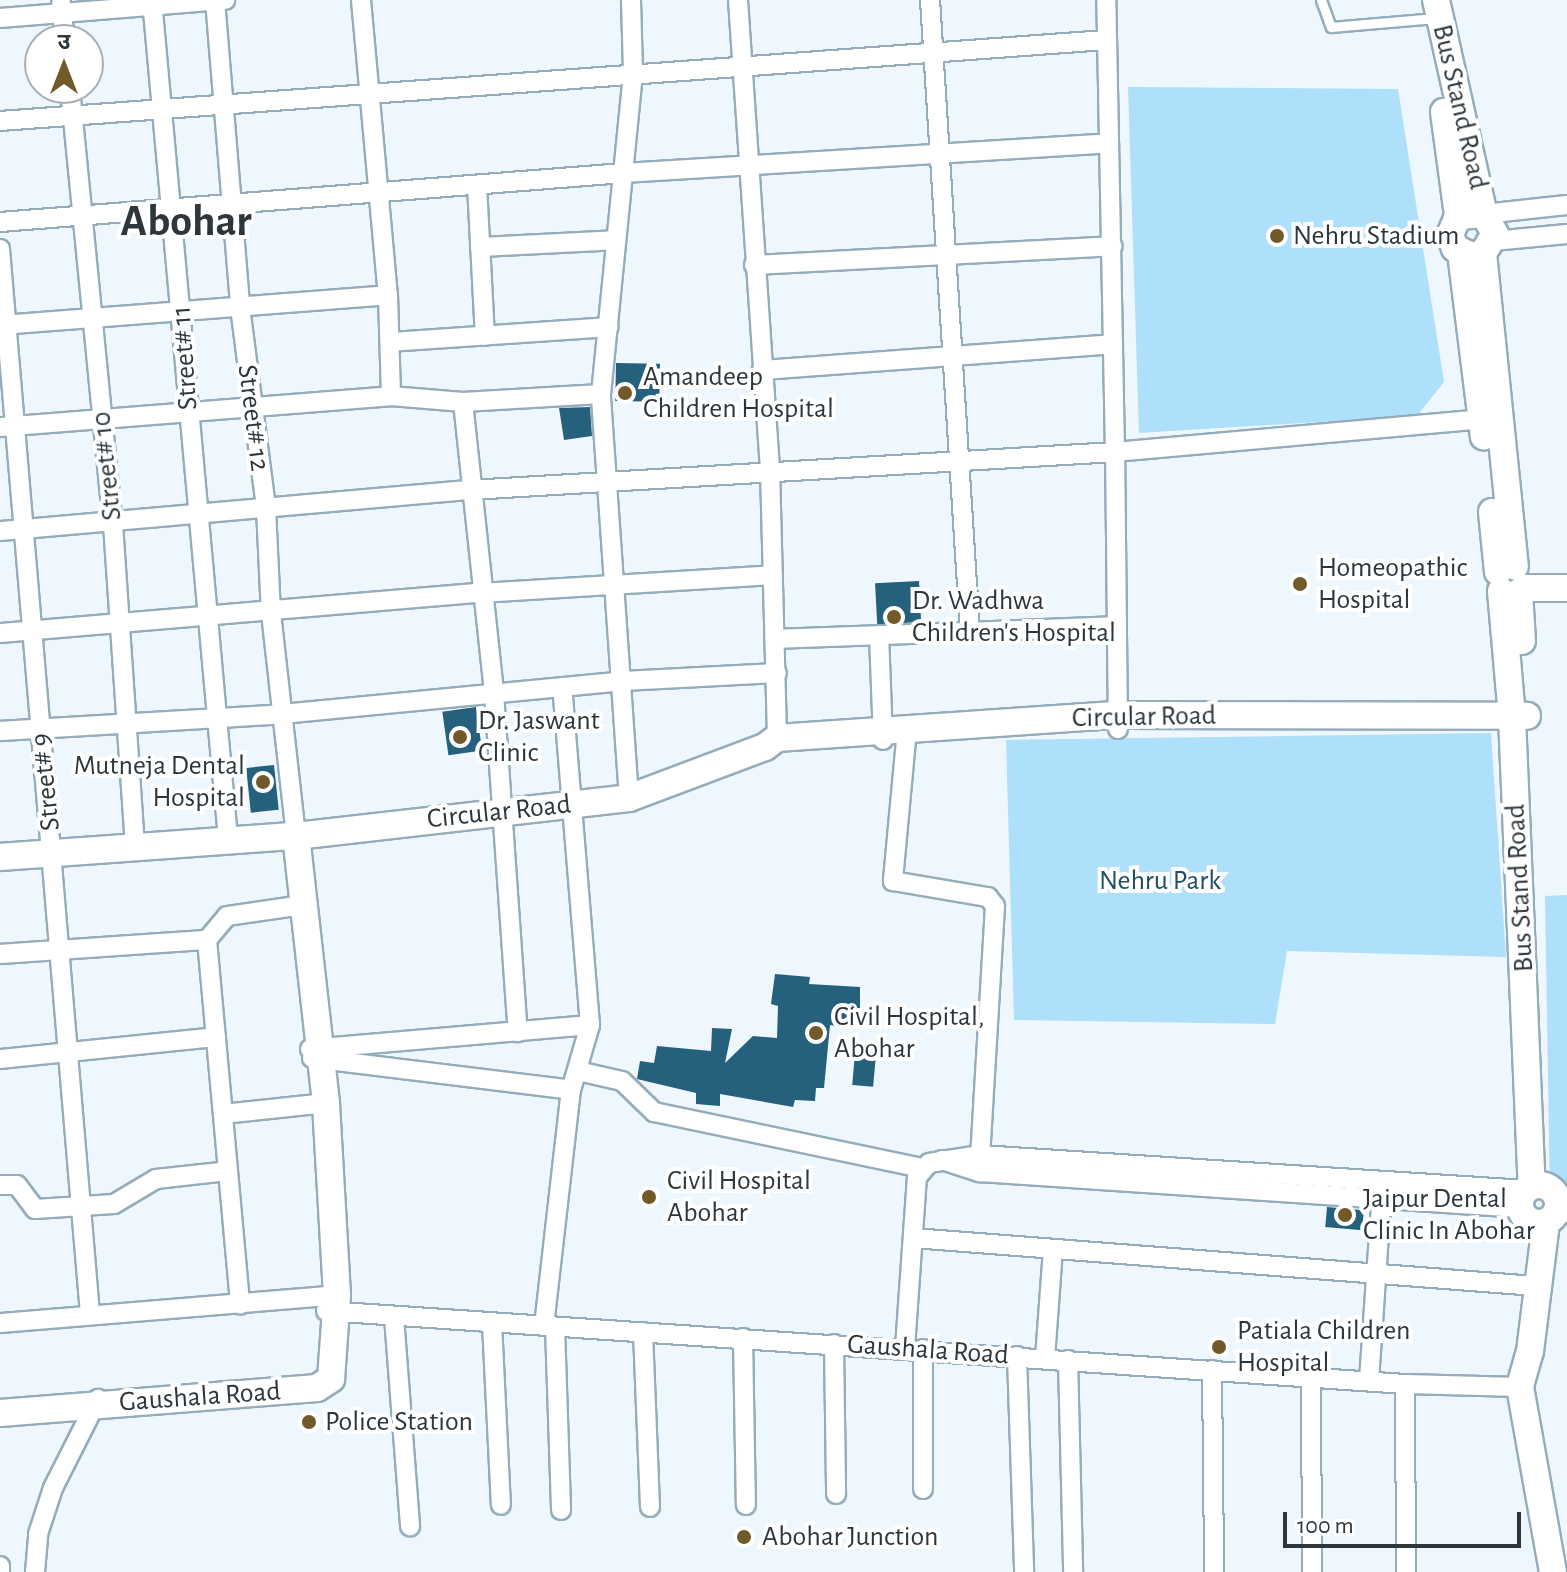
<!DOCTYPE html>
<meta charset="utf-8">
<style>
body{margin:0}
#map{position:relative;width:1567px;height:1572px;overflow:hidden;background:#edf7fd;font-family:"Alegreya Sans","Noto Sans Devanagari",sans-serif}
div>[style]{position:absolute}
.green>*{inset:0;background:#aedffb}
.building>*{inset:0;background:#25607d;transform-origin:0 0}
.roads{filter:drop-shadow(2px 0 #95acba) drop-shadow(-2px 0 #95acba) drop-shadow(0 2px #95acba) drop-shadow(0 -2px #95acba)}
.lane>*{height:9px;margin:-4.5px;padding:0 4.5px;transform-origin:4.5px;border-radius:4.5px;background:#fff}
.street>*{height:18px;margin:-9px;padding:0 9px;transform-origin:9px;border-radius:9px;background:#fff}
.secondary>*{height:26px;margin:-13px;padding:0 13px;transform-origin:13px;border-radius:13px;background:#fff}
.secondary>.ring{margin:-13px;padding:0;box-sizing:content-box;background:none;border:26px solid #fff;border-radius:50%}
.dots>*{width:22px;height:22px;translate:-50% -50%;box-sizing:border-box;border:4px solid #fff;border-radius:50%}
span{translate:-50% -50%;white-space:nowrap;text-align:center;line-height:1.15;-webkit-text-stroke:8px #fff;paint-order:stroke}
.street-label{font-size:28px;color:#2c363b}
.poi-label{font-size:28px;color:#2c363b}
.left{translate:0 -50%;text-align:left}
.right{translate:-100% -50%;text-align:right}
.park-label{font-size:28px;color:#204e65}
.town-label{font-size:44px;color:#2c363b;font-weight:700}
.north{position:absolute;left:24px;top:24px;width:80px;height:80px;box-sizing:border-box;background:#fff;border:2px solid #abafb1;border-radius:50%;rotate:0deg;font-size:22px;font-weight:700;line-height:32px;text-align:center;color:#2c363b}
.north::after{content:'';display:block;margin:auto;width:28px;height:36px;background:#71592a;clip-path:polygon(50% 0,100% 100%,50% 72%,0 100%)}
.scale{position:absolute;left:1283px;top:1512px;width:238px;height:36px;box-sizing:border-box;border:4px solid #2c363b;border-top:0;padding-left:10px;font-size:24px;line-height:28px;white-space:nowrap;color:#2c363b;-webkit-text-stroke:6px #fff;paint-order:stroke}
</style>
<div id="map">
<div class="green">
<i style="clip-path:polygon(1128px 87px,1398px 89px,1444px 382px,1417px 416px,1139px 433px)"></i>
<i style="clip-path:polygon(1491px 733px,1506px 957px,1287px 951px,1275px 1024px,1014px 1020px,1006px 740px)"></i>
<i style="clip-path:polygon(1567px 895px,1567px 1196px,1550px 1196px,1545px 896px)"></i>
</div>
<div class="building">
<i style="left:616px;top:363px;width:44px;height:38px;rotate:1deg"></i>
<i style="clip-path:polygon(590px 407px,592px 436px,564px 440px,559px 408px)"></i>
<i style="left:919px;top:581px;width:41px;height:44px;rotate:87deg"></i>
<i style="left:476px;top:707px;width:44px;height:34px;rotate:82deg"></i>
<i style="left:274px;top:765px;width:45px;height:28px;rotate:84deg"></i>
<i style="clip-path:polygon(775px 974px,810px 977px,809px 984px,860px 987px,860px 1029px,830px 1025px,824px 1088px,816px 1088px,815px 1101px,795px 1100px,793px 1107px,720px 1094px,720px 1106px,696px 1104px,696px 1093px,637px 1079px,640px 1061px,654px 1063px,657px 1046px,711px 1051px,712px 1028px,732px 1029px,725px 1063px,753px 1036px,777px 1038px,778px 1006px,771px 1004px)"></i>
<i style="left:855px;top:1053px;width:21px;height:32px;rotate:5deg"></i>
<i style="left:1327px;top:1207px;width:37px;height:20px;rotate:5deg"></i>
</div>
<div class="roads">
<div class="lane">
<i style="left:1321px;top:0;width:29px;rotate:70deg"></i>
<i style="left:1331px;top:27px;width:105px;rotate:-4.9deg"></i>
</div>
<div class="street">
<i style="left:152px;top:0;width:841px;rotate:84.82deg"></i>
<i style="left:215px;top:0;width:308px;rotate:85.3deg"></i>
<i style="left:240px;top:307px;width:203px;rotate:82.6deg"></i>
<i style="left:266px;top:508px;width:105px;rotate:87.3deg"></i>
<i style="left:271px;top:613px;width:224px;rotate:83.6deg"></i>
<i style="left:361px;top:0;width:296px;rotate:84.8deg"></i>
<i style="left:388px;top:295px;width:101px;rotate:88.3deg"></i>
<i style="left:391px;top:396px;width:72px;rotate:4.8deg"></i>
<i style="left:463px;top:402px;width:138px;rotate:-3.3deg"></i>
<i style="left:738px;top:0;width:470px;rotate:86.1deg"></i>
<i style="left:770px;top:469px;width:269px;rotate:88.5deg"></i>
<i style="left:61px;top:3px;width:37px;rotate:84deg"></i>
<i style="left:0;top:18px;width:226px;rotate:-4.6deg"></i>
<i style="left:70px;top:88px;width:438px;rotate:84.4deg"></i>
<i style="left:113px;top:524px;width:322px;rotate:86.1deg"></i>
<i style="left:0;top:121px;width:1108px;rotate:-4.19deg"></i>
<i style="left:477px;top:185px;width:151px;rotate:87deg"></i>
<i style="left:1484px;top:214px;width:83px;rotate:-6.2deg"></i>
<i style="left:0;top:222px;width:626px;rotate:-4.49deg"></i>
<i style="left:624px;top:173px;width:486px;rotate:-3.5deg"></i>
<i style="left:1493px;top:241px;width:74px;rotate:-5.4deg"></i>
<i style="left:480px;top:247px;width:136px;rotate:-2.9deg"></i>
<i style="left:0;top:249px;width:1069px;rotate:85.17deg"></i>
<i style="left:754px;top:265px;width:359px;rotate:-3deg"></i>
<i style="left:0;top:325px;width:389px;rotate:-4.4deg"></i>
<i style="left:390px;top:342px;width:219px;rotate:-3.9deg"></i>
<i style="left:762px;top:370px;width:352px;rotate:-4.2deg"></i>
<i style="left:463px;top:402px;width:293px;rotate:83.9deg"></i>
<i style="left:494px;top:693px;width:340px;rotate:86deg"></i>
<i style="left:0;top:427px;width:392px;rotate:-4.5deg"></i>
<i style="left:0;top:531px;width:472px;rotate:-5deg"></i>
<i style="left:470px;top:490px;width:646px;rotate:-3.37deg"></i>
<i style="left:1115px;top:452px;width:452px;rotate:-91.1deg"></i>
<i style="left:970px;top:632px;width:147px;rotate:-2.3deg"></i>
<i style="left:0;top:633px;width:483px;rotate:-4.8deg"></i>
<i style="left:481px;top:593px;width:292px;rotate:-3.5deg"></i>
<i style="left:879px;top:635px;width:105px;rotate:87.8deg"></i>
<i style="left:775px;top:639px;width:195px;rotate:-2.1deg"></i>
<i style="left:970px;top:632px;width:633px;rotate:-93.62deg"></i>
<i style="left:1118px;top:729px;width:277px;rotate:-90.6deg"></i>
<i style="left:1115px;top:452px;width:381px;rotate:-5.1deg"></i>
<i style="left:0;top:731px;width:283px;rotate:-3.4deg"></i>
<i style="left:282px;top:714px;width:343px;rotate:-5.5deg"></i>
<i style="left:623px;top:681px;width:154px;rotate:-3deg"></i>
<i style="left:906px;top:740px;width:142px;rotate:95.3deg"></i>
<i style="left:893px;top:881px;width:96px;rotate:9.6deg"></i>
<i style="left:988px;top:897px;width:11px;rotate:52deg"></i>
<i style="left:995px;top:906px;width:249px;rotate:93.4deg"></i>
<i style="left:629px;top:798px;width:405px;rotate:-94deg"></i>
<i style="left:601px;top:394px;width:324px;rotate:-84.3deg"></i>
<i style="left:633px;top:72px;width:72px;rotate:-91.6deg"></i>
<i style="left:207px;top:940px;width:31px;rotate:-50deg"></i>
<i style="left:227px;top:916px;width:76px;rotate:-8.3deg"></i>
<i style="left:0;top:954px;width:207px;rotate:-3.9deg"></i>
<i style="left:207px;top:940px;width:366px;rotate:84.8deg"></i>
<i style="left:310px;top:1049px;width:281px;rotate:-4.9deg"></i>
<i style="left:312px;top:1058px;width:261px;rotate:7deg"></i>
<i style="left:0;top:1059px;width:217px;rotate:-5.8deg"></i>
<i style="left:578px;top:1071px;width:45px;rotate:12.8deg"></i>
<i style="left:622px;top:1081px;width:45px;rotate:44.1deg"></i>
<i style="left:654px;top:1112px;width:273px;rotate:11.8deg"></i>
<i style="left:223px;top:1114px;width:104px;rotate:-6.1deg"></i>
<i style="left:942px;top:1160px;width:40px;rotate:18deg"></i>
<i style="left:980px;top:1172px;width:541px;rotate:3.81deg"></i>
<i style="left:0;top:1185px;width:17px"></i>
<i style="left:17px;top:1185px;width:30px;rotate:53deg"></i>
<i style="left:35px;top:1209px;width:79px;rotate:-3.6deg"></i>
<i style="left:114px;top:1204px;width:49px;rotate:-30.8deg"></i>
<i style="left:156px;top:1179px;width:72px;rotate:-6.3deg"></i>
<i style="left:1557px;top:1198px;width:10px"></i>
<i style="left:1557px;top:1213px;width:10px"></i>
<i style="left:913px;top:1238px;width:625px;rotate:4.41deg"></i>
<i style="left:326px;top:1311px;width:1081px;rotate:3.87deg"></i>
<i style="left:1405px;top:1384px;width:115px;rotate:1.5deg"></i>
<i style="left:394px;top:1317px;width:210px;rotate:85.6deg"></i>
<i style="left:0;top:1323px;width:338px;rotate:-4.7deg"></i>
<i style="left:492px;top:1323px;width:182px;rotate:87.2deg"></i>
<i style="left:544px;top:1326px;width:238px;rotate:-83.5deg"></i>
<i style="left:571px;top:1090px;width:68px;rotate:-73.7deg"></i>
<i style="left:590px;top:1025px;width:339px;rotate:-94.7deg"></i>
<i style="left:555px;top:1327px;width:183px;rotate:88.1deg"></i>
<i style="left:643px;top:1332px;width:175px;rotate:87.7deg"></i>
<i style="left:743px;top:1338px;width:167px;rotate:89deg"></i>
<i style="left:834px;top:1344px;width:150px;rotate:89.2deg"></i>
<i style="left:905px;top:1348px;width:171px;rotate:-86deg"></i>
<i style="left:917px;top:1177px;width:18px;rotate:-49deg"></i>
<i style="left:929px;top:1163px;width:52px;rotate:-8.9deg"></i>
<i style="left:980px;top:1155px;width:547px;rotate:3.67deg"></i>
<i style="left:923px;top:1349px;width:140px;rotate:90deg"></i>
<i style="left:1017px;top:1356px;width:216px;rotate:88.1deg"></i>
<i style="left:1045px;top:1358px;width:108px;rotate:-85.8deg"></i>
<i style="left:1068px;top:1360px;width:212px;rotate:88.6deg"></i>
<i style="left:1212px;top:1370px;width:202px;rotate:89.4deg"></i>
<i style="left:1311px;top:1377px;width:195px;rotate:89.7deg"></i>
<i style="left:1369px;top:1381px;width:192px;rotate:-86.1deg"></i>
<i style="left:1405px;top:1384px;width:188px;rotate:89.7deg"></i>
<i style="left:0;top:1566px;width:6px;rotate:90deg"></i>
<i style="left:35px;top:1572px;width:38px;rotate:-85deg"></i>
<i style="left:38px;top:1534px;width:48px;rotate:-71.9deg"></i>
<i style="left:53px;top:1488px;width:100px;rotate:-63.2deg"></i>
</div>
<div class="secondary">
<i style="left:1436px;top:0;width:219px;rotate:77.4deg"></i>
<i style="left:1444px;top:112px;width:105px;rotate:82.3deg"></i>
<i style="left:1461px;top:253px;width:185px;rotate:82.9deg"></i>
<i style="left:1483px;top:253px;width:11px;rotate:165deg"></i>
<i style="left:1472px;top:256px;width:19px;rotate:-155deg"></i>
<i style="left:1455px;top:248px;width:14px;rotate:-111deg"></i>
<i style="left:1450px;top:235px;width:21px;rotate:-67deg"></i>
<i style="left:1458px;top:216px;width:26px;rotate:-4deg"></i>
<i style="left:1484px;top:214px;width:23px;rotate:61deg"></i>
<i style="left:1495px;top:234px;width:22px;rotate:122deg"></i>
<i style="left:1483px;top:253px;width:315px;rotate:84.2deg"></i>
<i style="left:1492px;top:512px;width:60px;rotate:84.3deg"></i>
<i style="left:1524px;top:588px;width:43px"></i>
<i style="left:1501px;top:591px;width:126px;rotate:85deg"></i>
<i style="left:1512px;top:717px;width:469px;rotate:87.6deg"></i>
<i style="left:1519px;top:592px;width:49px;rotate:86.5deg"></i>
<i style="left:0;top:857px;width:297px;rotate:-4.1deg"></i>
<i style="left:296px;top:836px;width:335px;rotate:-6.5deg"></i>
<i style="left:629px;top:798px;width:145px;rotate:-20.6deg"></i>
<i style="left:765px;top:747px;width:15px;rotate:-37deg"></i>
<i style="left:777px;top:738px;width:342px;rotate:-3.9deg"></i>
<i style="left:1118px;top:715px;width:409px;rotate:0.1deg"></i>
<i class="ring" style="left:1520px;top:1185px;width:12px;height:12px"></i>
<i style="left:1546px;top:1223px;width:129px;rotate:97.1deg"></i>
<i style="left:1530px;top:1351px;width:37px;rotate:106deg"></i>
<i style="left:1520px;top:1387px;width:188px;rotate:79.9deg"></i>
<i style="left:0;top:1413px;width:318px;rotate:-4.5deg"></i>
<i style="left:317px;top:1388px;width:17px;rotate:-33deg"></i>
<i style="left:331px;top:1379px;width:84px;rotate:-85.9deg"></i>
<i style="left:337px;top:1295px;width:192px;rotate:-93.3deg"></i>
<i style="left:326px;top:1103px;width:269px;rotate:-96.4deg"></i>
</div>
</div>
<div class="dots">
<i style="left:1277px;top:236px;background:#71592a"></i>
<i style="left:625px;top:393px;background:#71592a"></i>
<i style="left:1300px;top:584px;background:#71592a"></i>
<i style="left:894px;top:617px;background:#71592a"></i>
<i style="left:460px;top:737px;background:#71592a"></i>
<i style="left:263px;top:782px;background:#71592a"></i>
<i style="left:816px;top:1033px;background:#71592a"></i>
<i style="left:649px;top:1197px;background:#71592a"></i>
<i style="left:1345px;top:1215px;background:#71592a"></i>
<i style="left:1219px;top:1347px;background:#71592a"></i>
<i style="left:309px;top:1422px;background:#71592a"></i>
<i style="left:744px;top:1537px;background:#71592a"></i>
</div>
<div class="street-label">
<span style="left:1460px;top:107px;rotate:77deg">Bus Stand Road</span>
<span style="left:185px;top:358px;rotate:-94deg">Street# 11</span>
<span style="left:253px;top:418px;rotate:83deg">Street# 12</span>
<span style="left:107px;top:466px;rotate:-96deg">Street# 10</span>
<span style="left:1144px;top:717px;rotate:-1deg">Circular Road</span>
<span style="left:46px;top:782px;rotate:-96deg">Street# 9</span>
<span style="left:499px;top:812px;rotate:-6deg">Circular Road</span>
<span style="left:1520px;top:888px;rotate:-93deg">Bus Stand Road</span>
<span style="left:928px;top:1350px;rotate:4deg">Gaushala Road</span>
<span style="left:200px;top:1397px;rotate:-4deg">Gaushala Road</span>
</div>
<div class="poi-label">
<span class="left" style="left:1293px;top:236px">Nehru Stadium</span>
<span class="left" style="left:643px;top:393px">Amandeep<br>Children Hospital</span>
<span class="left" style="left:1318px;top:584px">Homeopathic<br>Hospital</span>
<span class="left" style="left:912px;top:617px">Dr. Wadhwa<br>Children's Hospital</span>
<span class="left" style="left:478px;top:737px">Dr. Jaswant<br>Clinic</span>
<span class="right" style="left:245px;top:782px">Mutneja Dental<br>Hospital</span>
<span class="left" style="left:834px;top:1033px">Civil Hospital,<br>Abohar</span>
<span class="left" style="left:667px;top:1197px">Civil Hospital<br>Abohar</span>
<span class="left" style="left:1363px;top:1215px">Jaipur Dental<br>Clinic In Abohar</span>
<span class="left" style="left:1237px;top:1347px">Patiala Children<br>Hospital</span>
<span class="left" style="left:325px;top:1422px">Police Station</span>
<span class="left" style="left:762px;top:1537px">Abohar Junction</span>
</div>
<div class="park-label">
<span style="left:1160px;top:881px">Nehru Park</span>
</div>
<div class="town-label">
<span style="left:186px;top:222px">Abohar</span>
</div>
<div class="north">उ</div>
<div class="scale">100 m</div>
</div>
